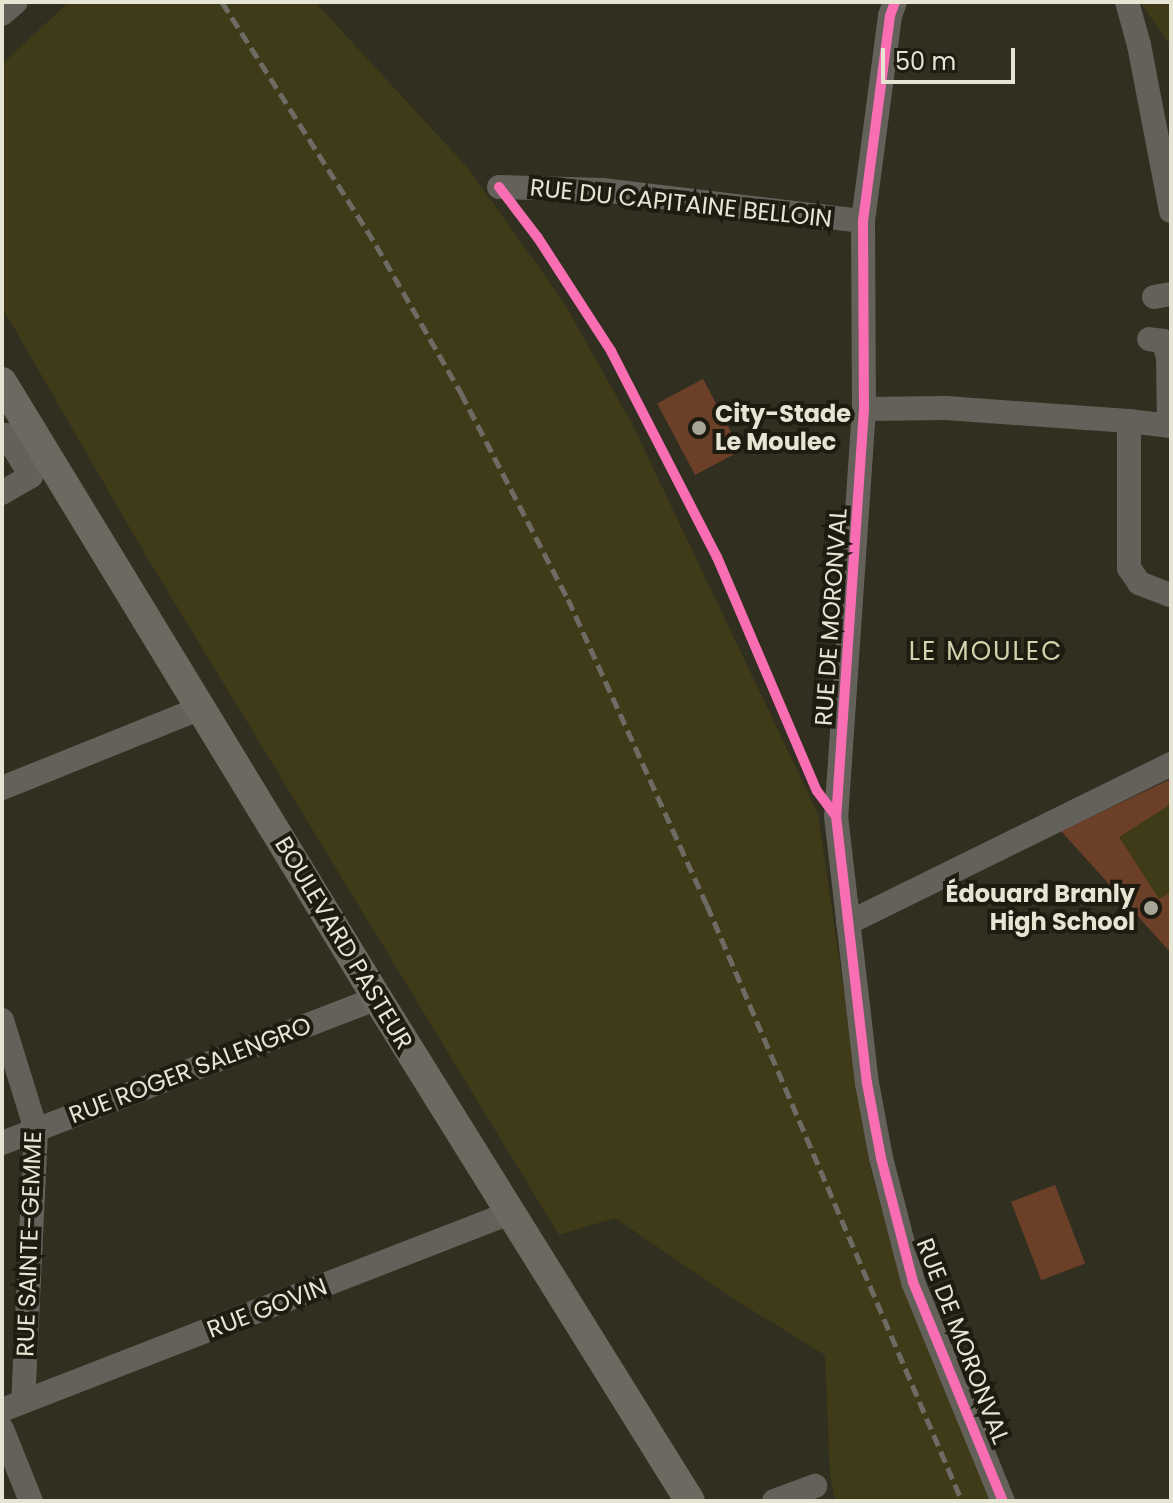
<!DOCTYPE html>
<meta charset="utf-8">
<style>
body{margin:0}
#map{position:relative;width:1173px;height:1503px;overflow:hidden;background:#312f1f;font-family:Poppins,sans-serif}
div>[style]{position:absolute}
.built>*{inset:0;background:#3f3b18}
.green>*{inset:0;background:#6c3f28;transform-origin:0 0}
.minor>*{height:24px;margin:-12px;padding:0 12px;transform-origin:12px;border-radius:12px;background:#64615b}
.major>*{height:30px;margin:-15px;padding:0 15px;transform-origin:15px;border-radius:15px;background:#6d6960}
.rail>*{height:5px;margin-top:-2.5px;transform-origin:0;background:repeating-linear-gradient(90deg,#6d6b63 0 12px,transparent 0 18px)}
.cycleway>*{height:10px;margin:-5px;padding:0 5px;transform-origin:5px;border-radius:5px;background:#f96db3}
.dots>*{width:22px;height:22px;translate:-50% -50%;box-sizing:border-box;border:4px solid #1e1c10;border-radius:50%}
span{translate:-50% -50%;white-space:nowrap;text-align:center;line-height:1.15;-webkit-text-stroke:8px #1e1c10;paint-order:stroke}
.street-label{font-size:24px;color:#e6e5d4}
.poi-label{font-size:24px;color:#e6e5d4;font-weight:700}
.left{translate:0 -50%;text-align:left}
.right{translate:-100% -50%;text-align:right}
.neighbourhood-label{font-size:26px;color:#d3d1ae;letter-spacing:2px}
.frame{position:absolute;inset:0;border:4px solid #e6e5d4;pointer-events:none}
.scale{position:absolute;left:881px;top:48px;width:134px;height:36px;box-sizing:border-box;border:4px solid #e6e5d4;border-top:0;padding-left:10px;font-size:24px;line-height:28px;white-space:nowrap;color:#e6e5d4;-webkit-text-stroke:6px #1e1c10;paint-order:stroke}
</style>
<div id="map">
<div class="built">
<i style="clip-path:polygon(69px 2px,315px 2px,467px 167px,563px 301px,632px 424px,818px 814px,869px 1163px,903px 1288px,992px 1501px,835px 1501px,830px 1475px,825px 1355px,734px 1299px,615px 1218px,559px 1235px,145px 554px,2px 307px,2px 64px)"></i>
<i style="clip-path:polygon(1142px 2px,1171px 2px,1171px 47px,1143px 6px)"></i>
<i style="clip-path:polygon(1171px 796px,1171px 953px,1105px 838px)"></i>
</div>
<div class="green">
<i style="left:703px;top:379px;width:81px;height:52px;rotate:62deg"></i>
<i style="clip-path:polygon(1171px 779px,1171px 804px,1119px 837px,1159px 899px,1171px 892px,1171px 953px,1061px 831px)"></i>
<i style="left:1055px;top:1185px;width:84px;height:47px;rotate:69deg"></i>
</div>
<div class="minor">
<i style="left:895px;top:2px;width:15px;rotate:110deg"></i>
<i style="left:890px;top:16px;width:207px;rotate:97.5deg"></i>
<i style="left:863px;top:221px;width:188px;rotate:89.7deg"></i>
<i style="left:864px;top:409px;width:408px;rotate:93.9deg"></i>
<i style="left:836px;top:816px;width:269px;rotate:83.4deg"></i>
<i style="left:867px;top:1083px;width:76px;rotate:79.4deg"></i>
<i style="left:881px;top:1158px;width:128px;rotate:75.5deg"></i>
<i style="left:913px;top:1282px;width:237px;rotate:67.7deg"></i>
<i style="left:1127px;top:2px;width:45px;rotate:74.4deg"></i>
<i style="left:1139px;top:45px;width:169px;rotate:79.1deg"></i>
<i style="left:2px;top:14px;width:18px;rotate:-41deg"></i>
<i style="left:499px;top:187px;width:103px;rotate:1.7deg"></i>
<i style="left:602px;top:190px;width:263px;rotate:6.8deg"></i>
<i style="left:1154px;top:297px;width:17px;rotate:-10deg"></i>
<i style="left:864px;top:409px;width:82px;rotate:-0.7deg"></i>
<i style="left:946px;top:408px;width:183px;rotate:4.1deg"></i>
<i style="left:1129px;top:421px;width:147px;rotate:90deg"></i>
<i style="left:1129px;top:568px;width:18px;rotate:56deg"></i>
<i style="left:1139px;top:583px;width:34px;rotate:21deg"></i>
<i style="left:1129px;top:421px;width:40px;rotate:7.1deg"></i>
<i style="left:1169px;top:426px;width:69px;rotate:-90.8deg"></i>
<i style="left:1168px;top:357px;width:17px;rotate:-107deg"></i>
<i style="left:1163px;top:341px;width:14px;rotate:-172deg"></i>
<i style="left:2px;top:438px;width:5px;rotate:-37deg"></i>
<i style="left:6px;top:435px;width:48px;rotate:58.6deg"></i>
<i style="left:31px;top:476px;width:34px;rotate:150deg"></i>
<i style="left:2px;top:788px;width:214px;rotate:-21.9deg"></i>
<i style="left:848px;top:923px;width:360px;rotate:-26.2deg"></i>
<i style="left:2px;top:1020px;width:115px;rotate:72.8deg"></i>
<i style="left:36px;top:1130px;width:272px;rotate:92.7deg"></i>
<i style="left:2px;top:1143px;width:402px;rotate:-21.1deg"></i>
<i style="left:2px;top:1410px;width:545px;rotate:-21.2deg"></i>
<i style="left:2px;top:1429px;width:78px;rotate:68.1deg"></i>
<i style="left:774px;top:1501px;width:44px;rotate:-20.1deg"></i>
</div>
<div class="major">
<i style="left:2px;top:382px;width:721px;rotate:58.67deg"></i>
<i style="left:377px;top:998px;width:592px;rotate:58.11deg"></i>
</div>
<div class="rail">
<i style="left:222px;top:2px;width:288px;rotate:57.6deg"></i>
<i style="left:376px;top:245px;width:171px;rotate:60.1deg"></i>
<i style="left:461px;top:393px;width:232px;rotate:62.6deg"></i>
<i style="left:568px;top:599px;width:336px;rotate:65.6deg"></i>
<i style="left:707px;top:905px;width:648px;rotate:66.84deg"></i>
</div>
<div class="cycleway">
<i style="left:895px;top:2px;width:15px;rotate:110deg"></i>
<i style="left:890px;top:16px;width:207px;rotate:97.5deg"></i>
<i style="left:863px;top:221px;width:188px;rotate:89.7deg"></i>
<i style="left:864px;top:409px;width:408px;rotate:93.9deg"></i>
<i style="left:836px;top:816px;width:269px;rotate:83.4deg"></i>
<i style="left:867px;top:1083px;width:76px;rotate:79.4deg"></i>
<i style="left:881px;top:1158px;width:128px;rotate:75.5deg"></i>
<i style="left:913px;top:1282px;width:237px;rotate:67.7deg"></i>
<i style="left:499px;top:187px;width:64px;rotate:52.6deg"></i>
<i style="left:538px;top:238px;width:135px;rotate:57.1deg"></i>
<i style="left:611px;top:351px;width:232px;rotate:62.8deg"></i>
<i style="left:717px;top:557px;width:254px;rotate:66.9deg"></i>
<i style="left:817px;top:791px;width:31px;rotate:53deg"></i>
</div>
<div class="dots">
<i style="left:699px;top:428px;background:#a7a595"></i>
<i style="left:1151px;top:908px;background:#a7a595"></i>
</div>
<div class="street-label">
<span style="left:681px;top:203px;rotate:6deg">RUE DU CAPITAINE BELLOIN</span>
<span style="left:831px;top:617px;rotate:-86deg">RUE DE MORONVAL</span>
<span style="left:344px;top:943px;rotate:59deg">BOULEVARD PASTEUR</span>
<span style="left:190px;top:1070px;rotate:-21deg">RUE ROGER SALENGRO</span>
<span style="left:29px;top:1244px;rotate:-88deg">RUE SAINTE-GEMME</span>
<span style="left:267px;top:1308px;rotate:-21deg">RUE GOVIN</span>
<span style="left:963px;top:1341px;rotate:69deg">RUE DE MORONVAL</span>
</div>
<div class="poi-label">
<span class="left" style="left:715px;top:428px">City-Stade<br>Le Moulec</span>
<span class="right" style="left:1135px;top:908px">Édouard Branly<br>High School</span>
</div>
<div class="neighbourhood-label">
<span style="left:986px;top:652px">LE MOULEC</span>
</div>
<div class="frame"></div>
<div class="scale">50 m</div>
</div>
